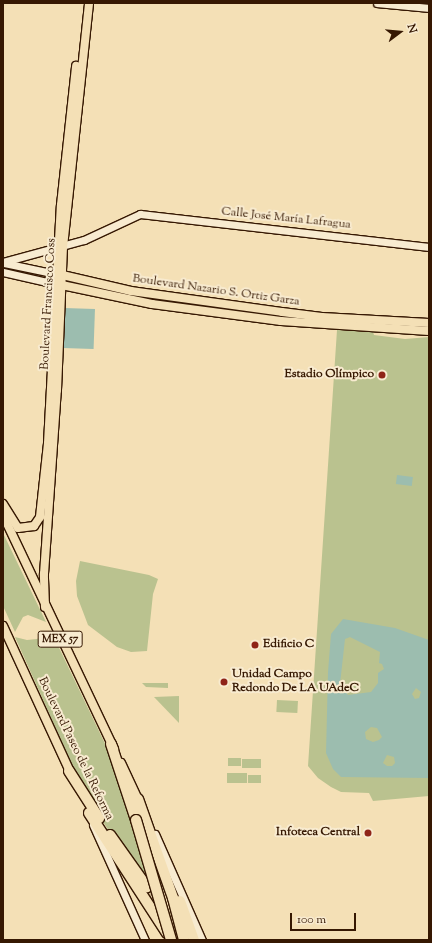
<!DOCTYPE html>
<meta charset="utf-8">
<style>
body{margin:0}
#map{position:relative;width:432px;height:943px;overflow:hidden;background:#f4e0b6;font-family:"Sorts Mill Goudy",serif}
div>[style]{position:absolute}
.green>*{inset:0;background:#bac28f;transform-origin:0 0}
.water>*{inset:0;background:#9cbdaf;transform-origin:0 0}
.highway-tunnel>*{height:10px;margin-top:-5px;transform-origin:0;background:repeating-linear-gradient(90deg,#ceb892 0 10px,transparent 0 15px)}
.roads{filter:drop-shadow(1px 0 #361802) drop-shadow(-1px 0 #361802) drop-shadow(0 1px #361802) drop-shadow(0 -1px #361802)}
.secondary>*{height:7px;margin:-3.5px;padding:0 3.5px;transform-origin:3.5px;border-radius:3.5px;background:#f8ebd0}
.primary>*{height:8px;margin:-4px;padding:0 4px;transform-origin:4px;border-radius:4px;background:#f4e0b6}
.highway>*{height:10px;margin:-5px;padding:0 5px;transform-origin:5px;border-radius:5px;background:#f4e0b6}
.bridges{filter:drop-shadow(1px 0 #361802) drop-shadow(-1px 0 #361802) drop-shadow(0 1px #361802) drop-shadow(0 -1px #361802)}
.highway-bridge>*{height:10px;margin:-5px;padding:0 5px;transform-origin:5px;border-radius:5px;background:#f4e0b6}
.dots>*{width:11px;height:11px;translate:-50% -50%;box-sizing:border-box;border:2px solid #f8ebd0;border-radius:50%}
span{translate:-50% -50%;white-space:nowrap;text-align:center;line-height:1.15;-webkit-text-stroke:4px #f8ebd0;paint-order:stroke}
.shield-label span{padding:1px 3px;background:#f8ebd0;border:1px solid;border-radius:3px;-webkit-text-stroke-width:0}
.shield-label{font-size:11px;color:#361802;font-weight:700}
.street-label{font-size:12px;color:#361802}
.poi-label{font-size:12px;color:#361802;font-weight:700}
.right{translate:-100% -50%;text-align:right}
.left{translate:0 -50%;text-align:left}
.frame{position:absolute;inset:0;border:4px solid #361802;pointer-events:none}
.north{position:absolute;left:380px;top:12px;width:40px;height:40px;-webkit-text-stroke:3px #f8ebd0;paint-order:stroke;rotate:74deg;font-size:11px;font-weight:700;line-height:16px;text-align:center;color:#361802}
.north::after{content:'';display:block;margin:auto;width:14px;height:18px;background:#361802;clip-path:polygon(50% 0,100% 100%,50% 72%,0 100%)}
.scale{position:absolute;left:290px;top:913px;width:66px;height:18px;box-sizing:border-box;border:2px solid #361802;border-top:0;padding-left:5px;font-size:12px;line-height:14px;white-space:nowrap;color:#361802;-webkit-text-stroke:3px #f8ebd0;paint-order:stroke}
</style>
<div id="map">
<div class="green">
<i style="clip-path:polygon(337px 330px,373px 332px,374px 335px,405px 339px,429px 337px,429px 796px,373px 801px,369px 793px,341px 792px,331px 787px,318px 778px,308px 766px)"></i>
<i style="clip-path:polygon(3px 533px,46px 622px,28px 615px,23px 617px,15px 632px,3px 606px)"></i>
<i style="clip-path:polygon(80px 561px,149px 575px,158px 579px,153px 594px,147px 651px,131px 652px,117px 647px,88px 625px,77px 596px,76px 581px)"></i>
<i style="clip-path:polygon(51px 631px,110px 754px,153px 893px,110px 833px,82px 787px,15px 637px,27px 640px,37px 639px)"></i>
<i style="clip-path:polygon(142px 683px,168px 683px,168px 688px,146px 687px)"></i>
<i style="clip-path:polygon(179px 696px,179px 723px,154px 697px)"></i>
<i style="left:277px;top:700px;width:21px;height:12px;rotate:3deg"></i>
<i style="left:228px;top:758px;width:13px;height:8px"></i>
<i style="left:242px;top:759px;width:19px;height:9px"></i>
<i style="left:227px;top:773px;width:20px;height:10px"></i>
<i style="left:248px;top:775px;width:13px;height:8px"></i>
</div>
<div class="water">
<i style="left:64px;top:308px;width:31px;height:40px;rotate:2deg"></i>
<i style="left:397px;top:475px;width:16px;height:9px;rotate:7deg"></i>
<i style="clip-path:polygon(evenodd,343px 619px,395px 628px,429px 640px,429px 778px,341px 777px,333px 769px,326px 753px,328px 672px,331px 634px,343px 619px,350px 637px,380px 652px,379px 663px,382px 664px,384px 669px,378px 673px,378px 683px,371px 692px,348px 695px,344px 689px,336px 688px,340px 684px,345px 639px,350px 637px,343px 619px,416px 688px,421px 692px,419px 698px,415px 699px,412px 694px,416px 688px,343px 619px,371px 727px,377px 728px,382px 737px,379px 740px,373px 742px,366px 739px,365px 732px,371px 727px,343px 619px,387px 755px,394px 757px,395px 763px,392px 766px,387px 766px,383px 763px,387px 755px)"></i>
</div>
<div class="highway-tunnel">
<i style="left:147px;top:887px;width:62px;rotate:54.8deg"></i>
</div>
<div class="roads">
<div class="secondary">
<i style="left:377px;top:3px;width:52px;rotate:5.5deg"></i>
<i style="left:3px;top:262px;width:84px;rotate:-15.2deg"></i>
<i style="left:84px;top:240px;width:62px;rotate:-24.9deg"></i>
<i style="left:140px;top:214px;width:291px;rotate:6.5deg"></i>
<i style="left:4px;top:263px;width:53px;rotate:11.9deg"></i>
<i style="left:3px;top:272px;width:54px;rotate:12.8deg"></i>
<i style="left:93px;top:825px;width:126px;rotate:65.7deg"></i>
<i style="left:155px;top:834px;width:116px;rotate:66.1deg"></i>
</div>
<div class="primary">
<i style="left:58px;top:274px;width:75px;rotate:13.1deg"></i>
<i style="left:131px;top:291px;width:152px;rotate:7.9deg"></i>
<i style="left:282px;top:312px;width:40px;rotate:7.1deg"></i>
<i style="left:322px;top:317px;width:107px;rotate:3.2deg"></i>
<i style="left:57px;top:284px;width:97px;rotate:11.9deg"></i>
<i style="left:152px;top:304px;width:130px;rotate:7.5deg"></i>
<i style="left:281px;top:321px;width:148px;rotate:3.9deg"></i>
<i style="left:3px;top:504px;width:28px;rotate:58deg"></i>
<i style="left:18px;top:528px;width:16px;rotate:-7deg"></i>
<i style="left:34px;top:526px;width:11px;rotate:-56deg"></i>
<i style="left:40px;top:517px;width:74px;rotate:-83.8deg"></i>
<i style="left:48px;top:443px;width:238px;rotate:-86.9deg"></i>
<i style="left:61px;top:205px;width:140px;rotate:-83.8deg"></i>
<i style="left:3px;top:515px;width:259px;rotate:64.6deg"></i>
<i style="left:45px;top:607px;width:33px;rotate:-92deg"></i>
<i style="left:44px;top:574px;width:184px;rotate:-86deg"></i>
<i style="left:57px;top:390px;width:143px;rotate:-87.6deg"></i>
<i style="left:63px;top:247px;width:245px;rotate:-83.9deg"></i>
<i style="left:3px;top:626px;width:165px;rotate:65.3deg"></i>
<i style="left:121px;top:763px;width:40px;rotate:65deg"></i>
</div>
<div class="highway">
<i style="left:111px;top:744px;width:80px;rotate:71.8deg"></i>
<i style="left:69px;top:771px;width:56px;rotate:57.4deg"></i>
<i style="left:138px;top:799px;width:105px;rotate:70.5deg"></i>
<i style="left:173px;top:898px;width:43px;rotate:75.3deg"></i>
<i style="left:89px;top:813px;width:143px;rotate:57deg"></i>
<i style="left:110px;top:835px;width:64px;rotate:54.6deg"></i>
<i style="left:180px;top:901px;width:41px;rotate:70.3deg"></i>
</div>
</div>
<div class="bridges">
<div class="highway-bridge">
<i style="left:136px;top:820px;width:125px;rotate:73.7deg"></i>
</div>
</div>
<div class="dots">
<i style="left:382px;top:375px;background:#8f2418"></i>
<i style="left:255px;top:645px;background:#8f2418"></i>
<i style="left:224px;top:682px;background:#8f2418"></i>
<i style="left:368px;top:833px;background:#8f2418"></i>
</div>
<div class="shield-label">
<span style="left:60px;top:639px">MEX 57</span>
</div>
<div class="street-label">
<span style="left:286px;top:219px;rotate:6deg">Calle José María Lafragua</span>
<span style="left:216px;top:291px;rotate:8deg">Boulevard Nazario S. Ortiz Garza</span>
<span style="left:49px;top:304px;rotate:-87deg">Boulevard Francisco Coss</span>
<span style="left:75px;top:749px;rotate:64deg">Boulevard Paseo de la Reforma</span>
</div>
<div class="poi-label">
<span class="right" style="left:374px;top:375px">Estadio Olímpico</span>
<span class="left" style="left:263px;top:645px">Edificio C</span>
<span class="left" style="left:232px;top:682px">Unidad Campo<br>Redondo De LA UAdeC</span>
<span class="right" style="left:360px;top:833px">Infoteca Central</span>
</div>
<div class="frame"></div>
<div class="north">N</div>
<div class="scale">100 m</div>
</div>
